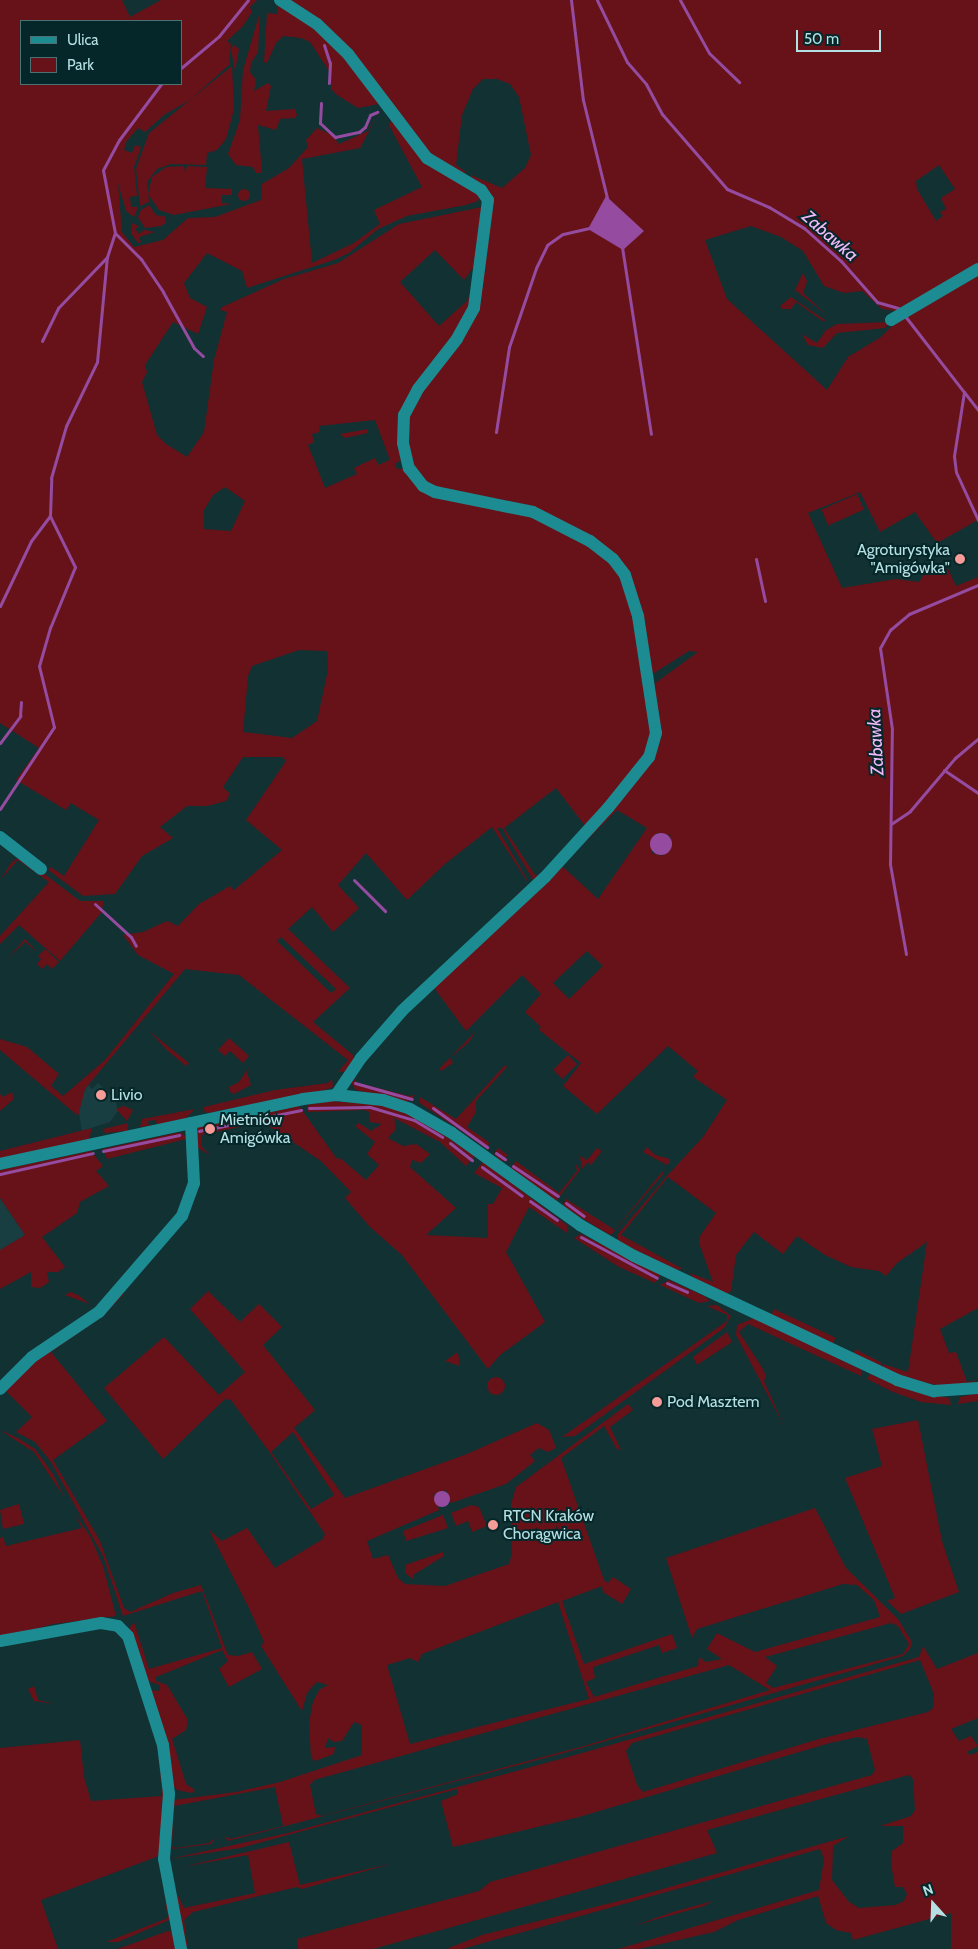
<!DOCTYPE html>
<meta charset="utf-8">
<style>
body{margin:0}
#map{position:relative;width:978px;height:1949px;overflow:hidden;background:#113133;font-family:Cabin,sans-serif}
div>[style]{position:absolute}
.built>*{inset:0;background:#193e41}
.green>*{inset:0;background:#671219;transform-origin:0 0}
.round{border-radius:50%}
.water>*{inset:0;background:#944ba0}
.stream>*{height:3px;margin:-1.5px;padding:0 1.5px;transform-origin:1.5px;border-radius:1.5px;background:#944ba0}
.minor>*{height:12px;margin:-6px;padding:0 6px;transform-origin:6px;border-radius:6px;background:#1c8b92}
.dots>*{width:14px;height:14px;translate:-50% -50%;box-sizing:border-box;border:2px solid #062729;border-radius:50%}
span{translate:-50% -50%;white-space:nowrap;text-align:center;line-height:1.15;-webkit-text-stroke:4px #062729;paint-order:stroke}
.poi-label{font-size:16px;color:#b4e0e4}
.right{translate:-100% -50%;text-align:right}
.left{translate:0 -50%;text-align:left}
.water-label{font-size:18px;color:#f3bafc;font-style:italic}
.legend{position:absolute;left:20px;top:20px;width:162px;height:65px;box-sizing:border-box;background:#062729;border:1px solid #4c7174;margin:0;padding:6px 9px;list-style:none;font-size:15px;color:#b4e0e4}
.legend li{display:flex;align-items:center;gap:10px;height:25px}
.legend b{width:25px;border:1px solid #4c7174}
.north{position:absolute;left:908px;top:1879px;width:50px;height:50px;-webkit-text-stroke:4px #062729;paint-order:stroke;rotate:340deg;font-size:14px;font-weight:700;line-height:20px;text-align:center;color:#b4e0e4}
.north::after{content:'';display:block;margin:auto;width:18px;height:22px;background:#b4e0e4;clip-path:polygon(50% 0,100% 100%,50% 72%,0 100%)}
.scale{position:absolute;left:796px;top:30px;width:85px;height:22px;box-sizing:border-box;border:2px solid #b4e0e4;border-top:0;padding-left:6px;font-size:15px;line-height:18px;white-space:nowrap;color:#b4e0e4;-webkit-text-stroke:4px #062729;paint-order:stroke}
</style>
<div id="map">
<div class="built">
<i style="clip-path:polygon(98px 1083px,115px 1100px,118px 1111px,110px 1122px,82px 1131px,78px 1107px,81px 1096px,88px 1085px,92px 1089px)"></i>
<i style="clip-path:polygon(0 1198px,25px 1235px,0 1250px)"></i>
</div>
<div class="green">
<i style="clip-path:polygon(evenodd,0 0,122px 0,130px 17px,161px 0,257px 0,250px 7px,252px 12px,243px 26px,227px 41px,231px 44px,229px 65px,190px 100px,164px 115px,145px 132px,138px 128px,126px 142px,124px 150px,132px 153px,135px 145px,141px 147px,134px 167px,137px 196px,130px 197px,131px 207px,138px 207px,134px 217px,126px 211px,118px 183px,122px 232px,134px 247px,163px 240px,188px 218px,215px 217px,261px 200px,262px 184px,289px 168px,308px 147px,306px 140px,317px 128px,332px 135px,339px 144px,368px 131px,378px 114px,360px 148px,302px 159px,312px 263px,354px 243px,380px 224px,374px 210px,422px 187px,389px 125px,371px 156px,392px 119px,431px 166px,480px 195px,478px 201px,466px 205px,407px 216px,378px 229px,349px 253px,334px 260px,247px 288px,242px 271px,207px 253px,184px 283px,190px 298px,207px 307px,198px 334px,173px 322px,145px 365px,147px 372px,142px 382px,157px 435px,166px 444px,187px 457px,204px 432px,214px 360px,227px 312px,220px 310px,222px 307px,284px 279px,338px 263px,399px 224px,482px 207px,485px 214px,475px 265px,464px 280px,435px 250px,400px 282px,439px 326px,468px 300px,471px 288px,472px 295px,462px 328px,409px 398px,401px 419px,402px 459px,395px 464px,397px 469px,405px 469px,413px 482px,433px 495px,509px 507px,549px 522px,593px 546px,620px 570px,624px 569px,609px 550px,550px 516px,509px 501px,451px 494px,428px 485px,412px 465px,408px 452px,406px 428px,412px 404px,464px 335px,477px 305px,493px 204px,486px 190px,471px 180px,471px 175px,502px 188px,525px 168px,531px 155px,519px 97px,510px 84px,497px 79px,483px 79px,473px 89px,462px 115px,456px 165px,466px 172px,460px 176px,427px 155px,362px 66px,336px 37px,284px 0,978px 0,978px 520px,937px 543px,915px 512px,880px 532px,860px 492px,808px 513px,842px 588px,896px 579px,919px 582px,927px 570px,948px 569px,956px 586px,978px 577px,978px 1308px,940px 1329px,949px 1353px,956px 1352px,967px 1382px,978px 1380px,968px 1384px,941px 1386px,906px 1378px,882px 1367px,883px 1364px,908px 1372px,927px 1242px,897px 1263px,886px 1276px,879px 1271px,851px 1267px,825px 1255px,797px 1236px,783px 1254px,754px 1232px,736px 1255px,731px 1291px,726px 1294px,693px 1279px,690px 1273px,713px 1282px,699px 1243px,700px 1236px,716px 1213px,668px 1177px,621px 1235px,683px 1269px,676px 1270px,617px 1241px,618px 1234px,667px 1176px,703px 1137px,727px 1100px,693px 1077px,698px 1071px,668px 1046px,597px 1114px,563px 1086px,581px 1063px,539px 1030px,541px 1027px,525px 1012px,541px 994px,522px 975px,466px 1031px,432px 985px,556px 869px,563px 867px,598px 899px,647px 828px,617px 810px,586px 841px,586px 838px,656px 750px,659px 735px,654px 684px,698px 652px,689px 651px,651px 675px,643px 628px,638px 630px,653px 730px,652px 745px,613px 799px,548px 870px,586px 827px,556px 788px,504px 828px,535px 875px,538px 875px,535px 883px,502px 828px,497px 828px,527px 879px,529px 888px,522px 894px,517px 894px,528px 886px,527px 881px,492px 827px,445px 864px,407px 900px,366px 853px,338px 885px,359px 908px,333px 932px,312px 907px,288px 929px,350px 988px,313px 1022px,353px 1055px,354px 1064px,347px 1071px,338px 1072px,348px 1060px,239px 975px,185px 969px,85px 1089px,78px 1116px,0 1050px,0 1039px,27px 1047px,59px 1074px,51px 1086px,63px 1096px,105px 1060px,174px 974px,138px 955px,123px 935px,143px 932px,167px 921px,178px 926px,199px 904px,230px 886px,234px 890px,282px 850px,246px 820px,286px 761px,283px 757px,243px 757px,223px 787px,230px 794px,226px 801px,207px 806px,187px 806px,160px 827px,173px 838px,142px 856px,115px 894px,83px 896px,48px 870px,51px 867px,64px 876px,99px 820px,71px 803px,66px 810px,16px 780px,39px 748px,0 723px,0 0,21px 21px,181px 21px,181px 84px,21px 84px,21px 21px,0 0,939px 165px,955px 189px,941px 198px,946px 209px,940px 212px,943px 216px,936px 221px,917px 189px,916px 181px,939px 165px,0 0,751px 226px,781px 237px,803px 251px,824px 286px,844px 293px,862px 291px,882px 309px,896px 311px,898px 320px,881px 337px,848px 357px,827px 390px,727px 299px,705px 240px,751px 226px,0 0,375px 420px,390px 460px,378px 465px,375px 458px,354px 468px,357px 474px,325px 488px,308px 445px,314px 442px,312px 434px,320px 432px,319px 426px,375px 420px,0 0,225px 487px,245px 501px,231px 531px,204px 529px,204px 510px,213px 495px,225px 487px,0 0,299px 650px,327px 651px,328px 670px,317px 721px,292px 738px,243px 732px,248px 676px,252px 666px,299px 650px,0 0,657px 833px,670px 835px,671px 843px,662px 856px,652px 853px,652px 838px,657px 833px,0 0,281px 937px,336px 989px,331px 993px,277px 941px,281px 937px,0 0,587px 951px,603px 966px,569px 999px,553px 983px,587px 951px)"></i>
<i style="clip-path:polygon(278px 4px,328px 37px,379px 104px,358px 108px,337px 95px,331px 89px,331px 74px,310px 42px,301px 38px,283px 36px,276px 43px,267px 63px,264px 62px,267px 13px,277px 14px)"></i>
<i style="clip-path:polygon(260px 12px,258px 52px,251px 63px,250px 72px,256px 80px,254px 91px,268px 83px,271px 86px,266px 111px,295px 109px,297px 115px,295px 118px,280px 119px,276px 130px,258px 125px,262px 173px,256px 173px,253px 167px,236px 165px,228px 154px,240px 120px,243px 70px)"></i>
<i style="clip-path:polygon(234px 45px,239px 49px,235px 71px,231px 49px)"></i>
<i style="clip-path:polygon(232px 66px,234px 109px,226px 139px,217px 150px,207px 153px,206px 165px,171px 164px,157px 169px,147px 182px,149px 202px,140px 206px,136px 169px,149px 133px)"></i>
<i style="clip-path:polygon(184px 166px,185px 172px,187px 166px,207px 167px,205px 188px,232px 189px,232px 195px,222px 195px,222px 203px,231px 204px,174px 215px,159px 210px,148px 194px,152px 177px,166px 167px)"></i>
<i class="round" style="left:238px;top:189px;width:12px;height:12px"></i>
<i style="clip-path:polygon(149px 205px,156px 215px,172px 218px,165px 217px,166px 223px,161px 226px,145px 228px,138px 217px,141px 210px)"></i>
<i style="clip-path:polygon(132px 223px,139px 226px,135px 229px,139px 234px,144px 230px,155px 232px,139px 237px,141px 242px,138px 243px,131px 233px)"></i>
<i style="clip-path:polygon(803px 273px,807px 281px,803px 293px,827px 315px,795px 290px)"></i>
<i style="clip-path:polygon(791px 297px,825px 320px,824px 322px,796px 302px,791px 309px,782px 309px,780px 306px)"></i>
<i style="clip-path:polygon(891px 322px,885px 328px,837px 333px,823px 348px,808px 345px,802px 334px,817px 343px,826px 330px,837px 324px)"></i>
<i style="clip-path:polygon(368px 429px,368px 433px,345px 438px,340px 434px)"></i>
<i style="left:857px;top:494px;width:17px;height:39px;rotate:66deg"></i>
<i style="clip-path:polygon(21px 856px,80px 901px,104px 901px,101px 913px,60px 961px,19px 925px,0 944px,0 936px,49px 882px,18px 860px,0 880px,12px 862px)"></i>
<i style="clip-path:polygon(25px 939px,38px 953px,25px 942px,7px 959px)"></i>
<i style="clip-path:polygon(45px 949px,59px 962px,52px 969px,47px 964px,42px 969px,37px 964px,41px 959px,38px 956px)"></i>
<i style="clip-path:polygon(149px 1031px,189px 1063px,186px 1066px,168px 1051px)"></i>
<i style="clip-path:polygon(476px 1031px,469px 1042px,450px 1058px,453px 1063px,441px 1071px,439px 1069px)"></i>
<i style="clip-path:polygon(229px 1038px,249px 1056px,243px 1063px,230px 1051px,225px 1056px,218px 1050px)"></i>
<i style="left:568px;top:1055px;width:13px;height:21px;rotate:45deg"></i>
<i style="clip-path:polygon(505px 1065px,507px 1067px,476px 1101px,476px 1112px,467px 1127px,490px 1143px,486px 1148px,420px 1103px,420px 1097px,456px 1119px)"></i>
<i style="clip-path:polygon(249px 1067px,247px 1072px,251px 1085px,234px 1094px,230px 1092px,230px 1087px,225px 1089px,239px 1082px)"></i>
<i style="clip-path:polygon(356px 1078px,355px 1082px,409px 1096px,416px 1095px,407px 1102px,356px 1090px,351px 1083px)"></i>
<i style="clip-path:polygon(332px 1079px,333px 1087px,325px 1090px,208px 1113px,204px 1111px,204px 1107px,275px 1090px,328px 1083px)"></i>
<i style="clip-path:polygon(12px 1092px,14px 1099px,0 1111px,0 1094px,3px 1097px)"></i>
<i style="clip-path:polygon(331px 1101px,383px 1105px,418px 1118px,475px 1156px,466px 1166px,440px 1142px,394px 1118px,396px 1129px,388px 1138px,403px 1146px,416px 1144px,430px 1154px,421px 1163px,412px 1160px,410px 1167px,456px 1208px,426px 1235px,488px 1238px,488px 1204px,493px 1204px,502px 1188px,474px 1173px,483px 1162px,567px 1225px,567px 1233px,529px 1207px,506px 1252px,545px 1322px,500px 1355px,488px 1369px,402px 1255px,370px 1227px,345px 1198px,351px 1192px,321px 1161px,263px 1122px,202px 1135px,201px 1146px,210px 1155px,198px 1148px,195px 1132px,198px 1127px,206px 1125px,208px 1131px,214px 1130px,213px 1124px,299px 1106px,337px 1159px,340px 1158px,366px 1180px,379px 1165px,367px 1154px,375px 1142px,355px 1126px,359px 1123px,371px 1131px,382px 1124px,370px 1122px,369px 1112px,364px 1110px,308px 1112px,307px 1109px,307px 1105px)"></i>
<i style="clip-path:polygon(124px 1106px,133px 1110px,127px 1121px,116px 1109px)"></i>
<i style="clip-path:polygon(195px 1109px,186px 1118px,157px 1125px,156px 1120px,148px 1121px,149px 1126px,140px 1127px,142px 1119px)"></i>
<i style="clip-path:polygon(128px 1123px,127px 1131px,105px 1133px,103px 1129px)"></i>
<i style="clip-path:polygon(92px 1128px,89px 1139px,0 1159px,0 1151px)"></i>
<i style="clip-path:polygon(176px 1133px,182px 1133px,189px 1141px,188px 1174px,191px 1179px,190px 1189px,188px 1198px,176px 1219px,154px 1245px,179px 1211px,189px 1193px,186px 1139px,107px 1159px,103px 1149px)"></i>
<i style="clip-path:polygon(647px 1147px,655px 1155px,670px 1159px,670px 1162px,667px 1165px,643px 1152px)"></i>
<i style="clip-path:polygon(498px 1148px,508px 1155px,502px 1162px,494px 1154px)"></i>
<i style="clip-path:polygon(597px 1148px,602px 1151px,591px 1165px,588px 1162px,582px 1169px,580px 1156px,587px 1160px)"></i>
<i style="clip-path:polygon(91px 1151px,103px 1166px,96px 1171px,109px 1186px,80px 1202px,77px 1213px,42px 1237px,65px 1267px,58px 1272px,47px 1272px,49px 1282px,40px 1288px,31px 1287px,31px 1272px,0 1289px,0 1250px,25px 1235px,0 1198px,0 1170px)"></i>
<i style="clip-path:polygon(516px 1161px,559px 1193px,577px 1171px,575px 1163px,580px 1170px,556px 1201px,510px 1169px)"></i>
<i style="clip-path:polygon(662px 1172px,664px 1173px,612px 1234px,610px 1235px,562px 1206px,566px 1199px,615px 1230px)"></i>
<i style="clip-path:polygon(581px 1234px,660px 1274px,659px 1278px,655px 1283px,619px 1267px,574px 1238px)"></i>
<i style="clip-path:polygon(669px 1280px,704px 1296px,710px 1301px,699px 1303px,660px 1285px)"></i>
<i style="clip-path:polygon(evenodd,208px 1291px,240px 1322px,259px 1304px,282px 1327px,263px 1345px,315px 1410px,294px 1428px,345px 1498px,467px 1454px,537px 1423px,549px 1430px,556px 1448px,548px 1452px,539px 1448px,530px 1455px,535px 1461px,506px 1484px,451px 1503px,446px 1490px,434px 1494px,439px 1510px,367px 1541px,373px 1559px,388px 1555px,398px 1578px,405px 1584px,445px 1586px,509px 1564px,512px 1554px,511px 1504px,516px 1487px,628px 1404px,633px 1410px,610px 1427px,621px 1450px,617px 1449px,604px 1426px,561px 1458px,604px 1580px,608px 1583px,613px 1577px,631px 1589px,622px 1604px,603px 1592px,602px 1586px,562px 1601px,584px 1664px,672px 1634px,677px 1648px,662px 1653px,659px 1645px,593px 1667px,595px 1678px,586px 1682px,594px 1697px,698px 1666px,699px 1657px,706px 1662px,722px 1659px,707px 1649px,717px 1633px,755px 1652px,880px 1617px,874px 1600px,857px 1585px,843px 1584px,697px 1629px,692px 1638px,666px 1558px,815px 1508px,846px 1568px,898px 1619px,912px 1642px,910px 1649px,903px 1656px,564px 1753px,228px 1841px,224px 1836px,230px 1839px,283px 1826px,275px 1787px,174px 1806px,172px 1846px,175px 1848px,209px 1843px,216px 1837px,211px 1844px,173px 1849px,170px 1847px,169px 1834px,174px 1800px,236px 1792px,280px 1782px,362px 1755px,362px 1725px,354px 1722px,342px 1741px,334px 1742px,328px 1738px,325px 1748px,335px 1747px,334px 1754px,315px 1761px,311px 1758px,309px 1722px,313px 1702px,319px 1690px,328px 1685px,317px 1682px,313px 1686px,307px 1693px,302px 1711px,261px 1646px,264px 1642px,249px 1608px,209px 1530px,222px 1541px,247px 1528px,275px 1568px,323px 1539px,325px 1534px,268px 1450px,231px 1400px,225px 1399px,163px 1459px,104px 1388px,164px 1337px,219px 1395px,245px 1372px,190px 1309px,208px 1291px,293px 1432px,333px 1493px,333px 1496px,311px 1509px,271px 1452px,293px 1432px,208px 1291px,558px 1602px,589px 1699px,410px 1744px,387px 1665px,410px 1658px,418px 1662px,422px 1654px,558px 1602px,208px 1291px,891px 1623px,898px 1626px,909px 1644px,903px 1654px,773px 1688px,766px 1683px,777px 1666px,765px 1657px,891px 1623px,208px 1291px,729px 1665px,770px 1690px,584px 1746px,322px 1816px,316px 1814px,310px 1785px,314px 1780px,729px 1665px)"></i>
<i style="clip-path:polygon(70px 1292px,78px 1295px,90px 1304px,65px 1295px)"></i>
<i style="clip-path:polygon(121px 1293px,124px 1294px,103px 1316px,51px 1352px,107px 1421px,53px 1460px,100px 1541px,124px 1608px,130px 1612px,173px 1593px,201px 1585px,228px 1655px,238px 1656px,252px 1652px,262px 1669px,229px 1687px,219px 1669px,228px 1661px,222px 1650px,156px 1677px,156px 1681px,167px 1685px,188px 1720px,186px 1730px,172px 1739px,186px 1784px,195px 1790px,192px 1793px,177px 1790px,173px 1785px,151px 1690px,160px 1691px,160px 1685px,148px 1681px,129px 1629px,134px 1622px,149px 1669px,222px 1648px,202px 1591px,123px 1616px,103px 1556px,51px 1462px,35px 1442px,16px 1432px,32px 1417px,4px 1389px,10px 1381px)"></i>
<i style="clip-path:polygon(717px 1305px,731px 1316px,724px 1328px,575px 1436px,562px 1437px,727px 1321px,727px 1315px,707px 1306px)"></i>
<i style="left:774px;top:1309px;width:68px;height:7px;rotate:25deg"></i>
<i style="clip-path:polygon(754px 1318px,862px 1370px,861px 1376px,748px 1324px,739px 1332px,763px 1369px,766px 1376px,764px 1381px,784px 1426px,736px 1335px,737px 1325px)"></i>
<i style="clip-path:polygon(727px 1332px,732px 1342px,697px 1365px,693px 1357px)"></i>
<i style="clip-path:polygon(855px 1349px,882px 1363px,880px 1366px,854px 1354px)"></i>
<i style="clip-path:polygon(458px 1352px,460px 1366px,445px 1361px)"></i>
<i style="clip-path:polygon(870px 1374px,909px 1390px,949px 1398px,951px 1405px,921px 1402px,893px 1392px,867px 1379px)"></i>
<i class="round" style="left:487px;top:1377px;width:18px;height:18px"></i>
<i style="clip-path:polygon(978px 1393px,978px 1401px,958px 1404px,960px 1397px)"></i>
<i style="clip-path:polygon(918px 1420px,942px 1541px,959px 1592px,901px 1614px,887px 1601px,895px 1598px,845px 1478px,882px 1466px,872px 1429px)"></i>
<i style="clip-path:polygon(0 1430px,18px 1438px,35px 1449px,53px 1474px,64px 1497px,34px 1452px)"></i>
<i style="clip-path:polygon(19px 1504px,24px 1524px,3px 1529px,0 1510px)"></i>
<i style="clip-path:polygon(471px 1505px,479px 1507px,487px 1526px,472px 1532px,468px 1521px,456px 1526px,451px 1513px)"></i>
<i style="clip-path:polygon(74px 1513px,90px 1536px,103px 1566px,116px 1616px,53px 1624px,0 1639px,0 1538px,3px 1537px,6px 1546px,82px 1528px)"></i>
<i style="clip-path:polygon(443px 1515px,448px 1528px,406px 1541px,403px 1531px)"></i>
<i style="clip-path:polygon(443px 1552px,444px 1556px,413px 1575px,413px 1579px,405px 1573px,405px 1565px)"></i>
<i style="clip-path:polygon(evenodd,923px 1646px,937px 1669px,978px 1653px,978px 1718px,951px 1729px,959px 1741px,971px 1736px,978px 1746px,967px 1752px,970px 1755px,978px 1752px,978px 1949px,951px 1949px,951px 1913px,853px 1940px,851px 1933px,836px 1930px,826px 1923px,818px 1896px,738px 1920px,714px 1932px,639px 1949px,618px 1949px,819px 1890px,824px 1859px,820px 1849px,462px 1949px,446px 1949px,482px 1935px,631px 1898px,849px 1836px,833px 1846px,832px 1880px,849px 1902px,859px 1908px,896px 1905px,904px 1901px,907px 1894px,903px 1887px,895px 1887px,891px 1864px,892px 1851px,903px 1843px,903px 1826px,880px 1826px,911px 1816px,915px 1810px,913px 1779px,909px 1775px,707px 1830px,717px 1853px,373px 1949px,298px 1949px,297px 1939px,479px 1891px,490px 1882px,872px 1775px,875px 1770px,867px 1739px,858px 1737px,830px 1743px,579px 1817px,453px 1847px,441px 1801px,458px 1794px,457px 1789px,240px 1848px,169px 1859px,288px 1833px,575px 1755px,919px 1657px,923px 1646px,920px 1660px,934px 1694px,933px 1708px,928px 1712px,819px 1739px,643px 1792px,637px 1785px,626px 1751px,632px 1743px,920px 1660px)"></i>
<i style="clip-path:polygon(34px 1686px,38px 1700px,55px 1704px,34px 1701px,28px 1689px)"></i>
<i style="clip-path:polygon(80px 1740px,84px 1777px,91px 1801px,162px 1796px,160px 1769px,164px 1779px,159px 1856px,41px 1900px,58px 1949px,0 1949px,0 1748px)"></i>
<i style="clip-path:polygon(289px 1842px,300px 1885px,394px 1863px,302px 1889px,297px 1887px,193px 1912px,184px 1920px,188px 1949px,184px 1949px,175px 1897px,178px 1895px,184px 1908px,255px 1893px,248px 1855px,182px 1867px)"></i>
<i style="clip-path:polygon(165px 1900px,170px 1900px,169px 1920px,118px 1942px,106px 1942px,168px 1918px)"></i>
<i style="clip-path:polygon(713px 1901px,704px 1906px,633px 1926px,673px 1912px)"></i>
<i style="clip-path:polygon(168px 1931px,176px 1932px,178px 1949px,117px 1949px)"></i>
</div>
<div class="water">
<i style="clip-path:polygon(606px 196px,644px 231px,623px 250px,588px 229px)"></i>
<i class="round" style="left:650px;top:833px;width:22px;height:22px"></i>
<i class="round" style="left:434px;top:1491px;width:16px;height:16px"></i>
</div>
<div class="stream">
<i style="left:571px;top:0;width:101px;rotate:83.2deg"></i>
<i style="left:583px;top:100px;width:101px;rotate:76.2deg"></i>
<i style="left:597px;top:0;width:69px;rotate:64.2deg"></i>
<i style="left:627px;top:62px;width:29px;rotate:49deg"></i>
<i style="left:646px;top:84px;width:34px;rotate:62deg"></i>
<i style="left:662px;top:114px;width:99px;rotate:49.1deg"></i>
<i style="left:727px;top:189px;width:46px;rotate:23.2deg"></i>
<i style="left:769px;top:207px;width:41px;rotate:31deg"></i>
<i style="left:804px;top:228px;width:50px;rotate:41.7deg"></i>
<i style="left:841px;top:261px;width:55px;rotate:48.7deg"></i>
<i style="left:877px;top:302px;width:22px;rotate:16deg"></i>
<i style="left:898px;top:308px;width:4px;rotate:45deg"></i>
<i style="left:680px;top:0;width:60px;rotate:61.3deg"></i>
<i style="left:709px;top:53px;width:42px;rotate:44deg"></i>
<i style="left:324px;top:45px;width:19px;rotate:72deg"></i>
<i style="left:330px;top:63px;width:20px;rotate:93deg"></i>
<i style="left:181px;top:68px;width:50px;rotate:-40.1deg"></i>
<i style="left:219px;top:36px;width:46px;rotate:-51.1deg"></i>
<i style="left:321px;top:103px;width:20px;rotate:93deg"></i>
<i style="left:320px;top:123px;width:21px;rotate:43deg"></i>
<i style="left:335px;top:137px;width:25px;rotate:-12deg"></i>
<i style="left:359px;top:132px;width:8px;rotate:-40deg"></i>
<i style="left:365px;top:127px;width:13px;rotate:-67deg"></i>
<i style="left:370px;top:115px;width:8px;rotate:-23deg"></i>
<i style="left:115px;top:233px;width:37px;rotate:45deg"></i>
<i style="left:141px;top:259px;width:40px;rotate:56deg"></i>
<i style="left:163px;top:292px;width:64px;rotate:61deg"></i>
<i style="left:194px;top:348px;width:12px;rotate:42deg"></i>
<i style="left:622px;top:247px;width:189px;rotate:81.2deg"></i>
<i style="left:905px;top:316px;width:96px;rotate:52.2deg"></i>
<i style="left:964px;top:392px;width:65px;rotate:98.9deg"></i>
<i style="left:954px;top:456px;width:16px;rotate:83deg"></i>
<i style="left:956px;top:472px;width:53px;rotate:65.4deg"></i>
<i style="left:42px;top:341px;width:37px;rotate:-64deg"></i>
<i style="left:58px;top:308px;width:71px;rotate:-46.1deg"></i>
<i style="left:964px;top:392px;width:23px;rotate:52deg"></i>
<i style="left:496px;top:432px;width:86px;rotate:-81.3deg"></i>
<i style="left:509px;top:347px;width:83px;rotate:-71.1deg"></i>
<i style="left:536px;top:268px;width:25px;rotate:-64deg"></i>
<i style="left:547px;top:245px;width:19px;rotate:-35deg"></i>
<i style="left:563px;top:234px;width:28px;rotate:-13deg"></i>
<i style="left:756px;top:559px;width:43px;rotate:77.9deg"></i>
<i style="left:0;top:606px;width:72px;rotate:-64.5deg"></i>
<i style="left:31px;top:541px;width:31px;rotate:-53deg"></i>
<i style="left:50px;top:516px;width:38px;rotate:-88deg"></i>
<i style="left:51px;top:478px;width:54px;rotate:-73.9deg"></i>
<i style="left:66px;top:426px;width:71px;rotate:-64.2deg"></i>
<i style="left:97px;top:362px;width:105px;rotate:-84.6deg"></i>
<i style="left:107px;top:257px;width:25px;rotate:-72deg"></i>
<i style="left:115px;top:233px;width:64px;rotate:-100.8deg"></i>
<i style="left:103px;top:170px;width:34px;rotate:-62deg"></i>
<i style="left:119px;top:140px;width:70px;rotate:-53.1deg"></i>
<i style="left:0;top:743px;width:34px;rotate:-53deg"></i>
<i style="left:20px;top:716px;width:14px;rotate:-86deg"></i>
<i style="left:944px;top:770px;width:41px;rotate:34.1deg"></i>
<i style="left:0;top:809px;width:98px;rotate:-56.6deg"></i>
<i style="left:54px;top:727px;width:63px;rotate:-103.8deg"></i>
<i style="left:39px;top:666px;width:40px;rotate:-74deg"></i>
<i style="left:50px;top:628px;width:66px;rotate:-67.7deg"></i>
<i style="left:75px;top:567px;width:57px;rotate:-116.1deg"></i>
<i style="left:891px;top:824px;width:23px;rotate:-34deg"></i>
<i style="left:910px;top:811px;width:70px;rotate:-49.7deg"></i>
<i style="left:955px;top:758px;width:30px;rotate:-40deg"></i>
<i style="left:354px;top:880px;width:44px;rotate:45deg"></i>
<i style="left:95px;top:904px;width:49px;rotate:42.5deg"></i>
<i style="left:131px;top:937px;width:10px;rotate:61deg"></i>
<i style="left:906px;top:954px;width:91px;rotate:-100.1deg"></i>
<i style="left:890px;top:864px;width:135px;rotate:-89.2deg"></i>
<i style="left:892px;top:729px;width:82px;rotate:-98.4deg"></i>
<i style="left:880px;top:648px;width:21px;rotate:-61deg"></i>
<i style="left:890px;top:630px;width:25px;rotate:-40deg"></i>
<i style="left:909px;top:614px;width:75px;rotate:-22.8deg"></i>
<i style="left:355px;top:1083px;width:59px;rotate:15.7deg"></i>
<i style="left:309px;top:1108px;width:61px;rotate:-0.9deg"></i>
<i style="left:370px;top:1107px;width:46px;rotate:16.5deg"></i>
<i style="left:414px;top:1120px;width:33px;rotate:31deg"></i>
<i style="left:433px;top:1108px;width:67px;rotate:35.8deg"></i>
<i style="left:214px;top:1128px;width:89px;rotate:-11.7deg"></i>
<i style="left:199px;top:1131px;width:8px;rotate:-14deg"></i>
<i style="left:450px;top:1143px;width:28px;rotate:38deg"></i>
<i style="left:103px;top:1151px;width:78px;rotate:-11.9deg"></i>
<i style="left:496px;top:1153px;width:11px;rotate:34deg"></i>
<i style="left:513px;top:1166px;width:54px;rotate:33.7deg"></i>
<i style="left:482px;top:1167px;width:49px;rotate:35.9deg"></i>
<i style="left:0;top:1174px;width:95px;rotate:-12.7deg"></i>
<i style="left:530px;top:1201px;width:33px;rotate:35deg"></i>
<i style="left:566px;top:1203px;width:22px;rotate:36deg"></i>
<i style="left:581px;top:1237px;width:86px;rotate:28.3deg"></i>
<i style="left:667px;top:1283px;width:22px;rotate:24deg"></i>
</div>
<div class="minor">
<i style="left:280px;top:0;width:44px;rotate:33deg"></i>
<i style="left:317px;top:24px;width:43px;rotate:44.1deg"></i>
<i style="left:348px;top:54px;width:131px;rotate:52.8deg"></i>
<i style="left:427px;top:158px;width:63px;rotate:30.7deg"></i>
<i style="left:481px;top:190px;width:12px;rotate:55deg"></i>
<i style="left:488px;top:200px;width:109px;rotate:97.4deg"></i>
<i style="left:474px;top:308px;width:35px;rotate:119deg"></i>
<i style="left:457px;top:339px;width:63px;rotate:128deg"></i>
<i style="left:418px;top:389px;width:30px;rotate:118deg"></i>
<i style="left:404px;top:415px;width:28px;rotate:92deg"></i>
<i style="left:403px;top:443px;width:26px;rotate:77deg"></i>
<i style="left:409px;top:468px;width:23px;rotate:52deg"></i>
<i style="left:423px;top:486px;width:13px;rotate:27deg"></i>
<i style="left:435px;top:492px;width:100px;rotate:11.5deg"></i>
<i style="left:533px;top:512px;width:64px;rotate:27deg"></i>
<i style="left:590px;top:541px;width:29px;rotate:38deg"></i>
<i style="left:613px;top:559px;width:20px;rotate:53deg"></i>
<i style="left:625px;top:575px;width:43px;rotate:72.4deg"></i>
<i style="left:638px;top:616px;width:118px;rotate:81.3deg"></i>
<i style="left:656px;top:733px;width:25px;rotate:106deg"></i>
<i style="left:649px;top:757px;width:65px;rotate:128.8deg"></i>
<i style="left:608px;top:808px;width:93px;rotate:132.4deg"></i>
<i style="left:545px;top:877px;width:196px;rotate:136.9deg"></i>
<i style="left:402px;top:1011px;width:62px;rotate:131.1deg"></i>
<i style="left:361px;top:1058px;width:45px;rotate:124deg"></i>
<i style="left:891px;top:320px;width:101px;rotate:-30.4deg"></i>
<i style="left:0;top:837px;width:52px;rotate:38deg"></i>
<i style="left:0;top:1164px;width:310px;rotate:-12.1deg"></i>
<i style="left:303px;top:1099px;width:33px;rotate:-7deg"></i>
<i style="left:336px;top:1095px;width:47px;rotate:6.1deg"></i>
<i style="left:383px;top:1100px;width:28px;rotate:18deg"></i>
<i style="left:410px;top:1109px;width:48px;rotate:29.7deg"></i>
<i style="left:452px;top:1133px;width:158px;rotate:35.7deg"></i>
<i style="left:580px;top:1225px;width:62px;rotate:29.9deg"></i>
<i style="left:634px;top:1256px;width:291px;rotate:25.2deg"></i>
<i style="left:897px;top:1380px;width:39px;rotate:17deg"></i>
<i style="left:934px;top:1391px;width:44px;rotate:-3.9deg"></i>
<i style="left:0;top:1389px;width:45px;rotate:-45deg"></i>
<i style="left:32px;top:1357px;width:81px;rotate:-33.9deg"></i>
<i style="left:99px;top:1312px;width:127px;rotate:-49.2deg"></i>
<i style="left:182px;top:1216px;width:35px;rotate:-70deg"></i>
<i style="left:194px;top:1183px;width:60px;rotate:-92.9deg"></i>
<i style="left:0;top:1641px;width:103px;rotate:-10.1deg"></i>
<i style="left:101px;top:1623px;width:17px;rotate:10deg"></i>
<i style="left:118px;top:1626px;width:14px;rotate:45deg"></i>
<i style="left:128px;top:1636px;width:114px;rotate:72.2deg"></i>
<i style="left:163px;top:1745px;width:49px;rotate:83deg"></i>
<i style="left:169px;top:1794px;width:65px;rotate:94.4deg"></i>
<i style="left:164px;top:1859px;width:92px;rotate:79.3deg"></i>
</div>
<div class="dots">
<i style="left:960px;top:559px;background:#f59b98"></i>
<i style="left:101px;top:1095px;background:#f59b98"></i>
<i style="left:210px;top:1129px;background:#f59b98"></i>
<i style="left:657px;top:1402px;background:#f59b98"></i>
<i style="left:493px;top:1525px;background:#f59b98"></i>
</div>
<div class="poi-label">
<span class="right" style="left:950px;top:559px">Agroturystyka<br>"Amigówka"</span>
<span class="left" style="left:111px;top:1095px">Livio</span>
<span class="left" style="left:220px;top:1129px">Mietniów<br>Amigówka</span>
<span class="left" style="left:667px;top:1402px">Pod Masztem</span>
<span class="left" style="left:503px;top:1525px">RTCN Kraków<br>Chorągwica</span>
</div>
<div class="water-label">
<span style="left:830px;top:236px;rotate:41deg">Zabawka</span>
<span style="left:876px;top:742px;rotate:-93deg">Zabawka</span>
</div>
<ul class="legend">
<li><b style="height:6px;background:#1c8b92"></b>Ulica</li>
<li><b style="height:14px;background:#671219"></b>Park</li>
</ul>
<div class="north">N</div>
<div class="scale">50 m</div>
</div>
